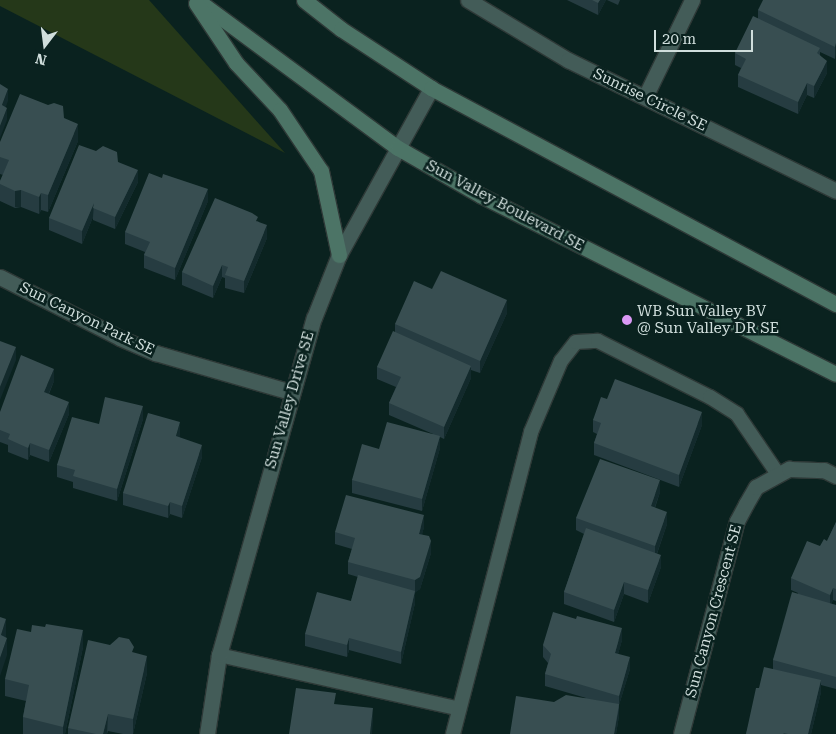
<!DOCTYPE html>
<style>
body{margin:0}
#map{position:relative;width:836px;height:734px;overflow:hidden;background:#0a221f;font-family:"Roboto Serif",serif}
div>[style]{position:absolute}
.green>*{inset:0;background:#253819}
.roads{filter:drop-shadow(1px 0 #2e3937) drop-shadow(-1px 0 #2e3937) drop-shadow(0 1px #2e3937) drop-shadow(0 -1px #2e3937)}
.lane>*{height:14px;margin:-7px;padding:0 7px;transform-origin:7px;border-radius:7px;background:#435c58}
.street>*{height:15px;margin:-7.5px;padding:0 7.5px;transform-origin:7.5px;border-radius:7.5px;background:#435c58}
.secondary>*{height:15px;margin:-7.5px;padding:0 7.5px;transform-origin:7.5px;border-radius:7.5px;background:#4c7466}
.wall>*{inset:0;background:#263c41}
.shaded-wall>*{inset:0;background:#132a2c;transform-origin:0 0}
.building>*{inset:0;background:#384e51}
.dots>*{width:14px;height:14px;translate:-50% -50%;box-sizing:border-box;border:2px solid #0a221f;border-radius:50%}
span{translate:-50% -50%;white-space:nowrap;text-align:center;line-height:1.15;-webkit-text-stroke:5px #0a221f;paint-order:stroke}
.street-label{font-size:15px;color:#d0dedc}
.poi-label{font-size:15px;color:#d0dedc}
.left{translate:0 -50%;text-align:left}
.north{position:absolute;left:20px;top:20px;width:50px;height:50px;-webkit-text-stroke:4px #0a221f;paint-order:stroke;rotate:195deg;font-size:14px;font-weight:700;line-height:20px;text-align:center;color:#d0dedc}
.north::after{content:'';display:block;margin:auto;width:18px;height:22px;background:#d0dedc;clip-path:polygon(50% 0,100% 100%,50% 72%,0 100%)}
.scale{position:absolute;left:654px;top:30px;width:99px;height:22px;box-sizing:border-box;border:2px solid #d0dedc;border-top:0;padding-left:6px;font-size:15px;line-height:18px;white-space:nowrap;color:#d0dedc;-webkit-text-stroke:4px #0a221f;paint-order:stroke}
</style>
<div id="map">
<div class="green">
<i style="clip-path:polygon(0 0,149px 0,285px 153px,0 6px)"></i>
</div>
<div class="roads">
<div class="lane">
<i style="left:219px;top:655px;width:244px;rotate:12.6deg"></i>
<i style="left:453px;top:734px;width:312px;rotate:-75.5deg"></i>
<i style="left:531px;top:432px;width:77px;rotate:-67.1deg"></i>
<i style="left:561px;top:361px;width:24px;rotate:-52deg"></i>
<i style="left:576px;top:342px;width:22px;rotate:-3deg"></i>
<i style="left:598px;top:341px;width:125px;rotate:26.6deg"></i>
<i style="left:710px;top:397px;width:32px;rotate:32deg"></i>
<i style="left:737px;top:414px;width:73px;rotate:55.7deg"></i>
</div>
<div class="street">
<i style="left:468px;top:0;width:117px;rotate:31deg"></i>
<i style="left:568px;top:60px;width:298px;rotate:26deg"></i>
<i style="left:645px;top:97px;width:108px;rotate:-64.1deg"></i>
<i style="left:0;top:277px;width:135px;rotate:26.9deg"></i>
<i style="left:120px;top:338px;width:39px;rotate:23deg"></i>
<i style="left:156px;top:353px;width:141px;rotate:16.1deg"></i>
<i style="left:207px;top:734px;width:80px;rotate:-81.4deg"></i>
<i style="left:219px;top:655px;width:350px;rotate:-74.3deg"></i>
<i style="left:314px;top:318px;width:68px;rotate:-68.4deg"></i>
<i style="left:339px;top:255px;width:191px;rotate:-61.1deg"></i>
<i style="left:681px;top:734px;width:220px;rotate:-75.3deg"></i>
<i style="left:737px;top:521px;width:19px;rotate:-62deg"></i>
<i style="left:746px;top:504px;width:20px;rotate:-60deg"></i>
<i style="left:756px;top:487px;width:38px;rotate:-29deg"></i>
<i style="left:789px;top:469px;width:35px;rotate:2deg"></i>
<i style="left:824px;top:470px;width:13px;rotate:27deg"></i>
</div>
<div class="secondary">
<i style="left:197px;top:0;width:250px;rotate:36.4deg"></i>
<i style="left:398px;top:148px;width:95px;rotate:29.8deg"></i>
<i style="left:480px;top:195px;width:398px;rotate:26.7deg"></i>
<i style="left:304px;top:0;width:47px;rotate:38.1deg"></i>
<i style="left:341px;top:29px;width:108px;rotate:33.2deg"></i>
<i style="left:431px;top:88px;width:459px;rotate:28.1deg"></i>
<i style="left:196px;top:3px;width:72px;rotate:56.3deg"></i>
<i style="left:236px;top:63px;width:64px;rotate:46.9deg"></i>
<i style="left:280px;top:110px;width:73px;rotate:56.1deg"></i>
<i style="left:321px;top:171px;width:86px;rotate:77.9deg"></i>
</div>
</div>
<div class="wall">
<i style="clip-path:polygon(567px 0,606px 0,598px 15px)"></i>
<i style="clip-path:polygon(607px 0,620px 0,618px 5px)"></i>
<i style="clip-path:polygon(836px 0,835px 59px,820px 52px,820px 55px,827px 73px,814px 98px,807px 95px,798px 114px,738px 87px,738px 75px,741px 68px,735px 65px,735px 53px,758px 18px,758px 10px)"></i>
<i style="clip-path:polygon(64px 118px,78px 141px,48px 212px,41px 210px,39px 214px,21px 207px,15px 208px,0 201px,0 181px,3px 175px,0 174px,0 142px)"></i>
<i style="clip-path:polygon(118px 162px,138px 182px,115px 229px,93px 220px,93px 217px,82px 244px,49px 230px,49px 218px)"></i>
<i style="clip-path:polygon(208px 201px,175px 280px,144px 268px,144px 255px,145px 252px,125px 244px,125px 232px)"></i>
<i style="clip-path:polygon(258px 221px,267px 238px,244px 293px,225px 288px,225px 278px,222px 277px,213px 298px,182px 285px,182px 272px)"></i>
<i style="clip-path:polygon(432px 289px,507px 313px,480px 373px,471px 370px,471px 378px,444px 439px,440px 437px,440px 448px,422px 511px,352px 493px,352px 480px,379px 449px,433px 434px,389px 415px,389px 403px,396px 387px,377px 379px,377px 367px,395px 332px,395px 324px)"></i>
<i style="clip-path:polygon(54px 381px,49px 394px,69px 414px,49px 462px,30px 455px,28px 460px,8px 452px,8px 445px,0 442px,0 412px)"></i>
<i style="clip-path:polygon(607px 399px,702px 425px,679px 487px,594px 455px,594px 443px,597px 434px,593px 432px,593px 420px)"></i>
<i style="clip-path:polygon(143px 419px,117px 501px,73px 488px,73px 482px,57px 477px,57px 465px,99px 424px)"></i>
<i style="clip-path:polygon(180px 435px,179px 437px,202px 457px,182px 518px,170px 514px,168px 518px,123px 505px,123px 493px)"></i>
<i style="clip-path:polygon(660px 492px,655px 508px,667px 524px,657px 554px,661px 567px,648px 603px,624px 594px,614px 622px,564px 604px,564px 592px,584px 534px,576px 530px,576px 518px)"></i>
<i style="clip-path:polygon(836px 522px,836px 601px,833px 600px,831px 604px,836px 605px,836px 689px,821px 685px,821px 692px,811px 734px,746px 734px,759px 688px,773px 669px,773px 660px,798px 593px,791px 590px,791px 578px,820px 546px,827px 541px)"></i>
<i style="clip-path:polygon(424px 527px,422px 534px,431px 553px,420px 589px,415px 592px,415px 603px,401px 664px,349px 650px,347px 657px,305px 646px,305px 634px,351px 601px,358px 577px,348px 574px,348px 562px,352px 549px,335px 544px,335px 532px)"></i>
<i style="clip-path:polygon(622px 640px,618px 654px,630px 669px,619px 705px,619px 716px,616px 734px,510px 734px,554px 702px,586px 698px,545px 686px,545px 674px,548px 663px,543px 657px,543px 645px)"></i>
<i style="clip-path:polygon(83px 647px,65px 734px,23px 734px,23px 717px,26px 701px,5px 696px,5px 679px)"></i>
<i style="clip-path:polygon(134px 653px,147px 673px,133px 734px,123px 734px,108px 731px,107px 734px,68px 734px,68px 728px)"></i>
</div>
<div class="shaded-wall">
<i style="clip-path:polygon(600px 0,606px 0,598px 15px,598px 3px)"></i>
<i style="clip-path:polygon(836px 43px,836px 55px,835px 59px,835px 47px)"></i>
<i style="clip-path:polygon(827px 61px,827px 73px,814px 98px,814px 86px)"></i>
<i style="clip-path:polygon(807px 83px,807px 95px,798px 114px,798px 102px)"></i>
<i style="clip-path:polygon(8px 89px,8px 101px,2px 117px,2px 105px)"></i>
<i style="clip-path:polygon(7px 108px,7px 120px,0 138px,0 126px)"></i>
<i style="clip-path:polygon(78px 124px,78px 141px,48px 212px,48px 195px)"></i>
<i style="clip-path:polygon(138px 170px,138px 182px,115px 229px,115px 217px)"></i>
<i style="clip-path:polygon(208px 189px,208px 201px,175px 280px,175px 268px)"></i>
<i style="left:21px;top:190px;width:17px;height:6px;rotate:90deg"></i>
<i style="clip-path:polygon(41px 193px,41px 210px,39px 214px,39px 197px)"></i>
<i style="clip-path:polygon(94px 203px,93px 217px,82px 244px,82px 231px)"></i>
<i style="clip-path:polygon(267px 225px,267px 238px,244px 293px,244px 281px)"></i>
<i style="clip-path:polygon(222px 265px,222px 277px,213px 298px,213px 286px)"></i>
<i style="clip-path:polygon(507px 300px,507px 313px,480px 373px,480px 361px)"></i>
<i style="clip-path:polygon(16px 347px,16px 360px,0 400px,0 387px)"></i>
<i style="clip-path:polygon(471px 366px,471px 378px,444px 439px,444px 427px)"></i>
<i style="clip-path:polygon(54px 369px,54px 381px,44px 404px,44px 392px)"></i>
<i style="clip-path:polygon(69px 402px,69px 414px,49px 462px,49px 450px)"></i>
<i style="clip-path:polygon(143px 406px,143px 419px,117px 501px,117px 489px)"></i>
<i style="clip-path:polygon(702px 412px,702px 425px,679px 487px,679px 475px)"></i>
<i style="clip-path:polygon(180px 422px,180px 435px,176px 448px,176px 436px)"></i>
<i style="clip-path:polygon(440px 436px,440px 448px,422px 511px,422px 499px)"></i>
<i style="clip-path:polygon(30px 443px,30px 455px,28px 460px,28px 448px)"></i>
<i style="clip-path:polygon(202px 445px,202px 457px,182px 518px,182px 506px)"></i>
<i style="clip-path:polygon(660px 480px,660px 492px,651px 518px,651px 506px)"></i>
<i style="clip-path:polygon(170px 502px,170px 514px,168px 518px,168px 506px)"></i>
<i style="clip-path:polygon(667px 512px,667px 524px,655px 559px,655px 546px)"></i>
<i style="clip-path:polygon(424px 515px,424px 527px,419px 546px,419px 534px)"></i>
<i style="clip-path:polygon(431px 541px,431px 553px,420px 589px,415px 593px,415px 580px)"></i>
<i style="clip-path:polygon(661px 555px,661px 567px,648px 603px,648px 590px)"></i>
<i style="clip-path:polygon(624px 582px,624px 594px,614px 622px,614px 610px)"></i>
<i style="clip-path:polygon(833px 588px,833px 600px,830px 607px,830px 595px)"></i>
<i style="clip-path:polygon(415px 591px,415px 603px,401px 664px,401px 652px)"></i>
<i style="clip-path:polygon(6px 619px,6px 636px,1px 652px,1px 635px)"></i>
<i style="clip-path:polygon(622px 628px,622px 640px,615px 665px,615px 653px)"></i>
<i style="clip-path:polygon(83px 630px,83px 647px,65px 734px,63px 734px,63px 727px)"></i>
<i style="clip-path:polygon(7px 638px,7px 655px,0 676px,0 658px)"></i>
<i style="clip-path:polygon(349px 638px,349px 650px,347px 657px,347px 645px)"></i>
<i style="clip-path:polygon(147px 656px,147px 673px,133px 734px,133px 719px)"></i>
<i style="clip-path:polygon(630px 657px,630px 669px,619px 705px,619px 716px,616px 734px,614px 734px,619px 708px,619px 696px)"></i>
<i style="clip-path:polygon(821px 680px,821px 692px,811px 734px,808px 734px)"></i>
<i style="clip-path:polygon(373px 708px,373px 720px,372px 734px,370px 734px)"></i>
<i style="clip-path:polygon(108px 714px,107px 734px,103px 734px)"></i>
</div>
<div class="building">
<i style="clip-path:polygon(592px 0,600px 0,598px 3px)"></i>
<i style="clip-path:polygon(763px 0,836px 0,836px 43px,835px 47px,758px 10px)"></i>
<i style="clip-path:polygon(753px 16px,820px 48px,817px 53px,827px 61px,814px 86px,807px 83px,798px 102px,738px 75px,746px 59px,735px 53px)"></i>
<i style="clip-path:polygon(0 84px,8px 89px,2px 105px,7px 108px,0 126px)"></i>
<i style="clip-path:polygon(20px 94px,48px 105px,54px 103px,63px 106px,64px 118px,78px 124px,48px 195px,41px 193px,39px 197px,21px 190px,15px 191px,0 184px,0 181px,9px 160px,0 157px,0 142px)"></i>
<i style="clip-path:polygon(79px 145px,96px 151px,103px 146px,117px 152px,118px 162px,138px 170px,115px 217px,93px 208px,94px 203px,82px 231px,49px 218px)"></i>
<i style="clip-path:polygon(149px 173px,162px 178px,163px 174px,208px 189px,175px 268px,144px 255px,150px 242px,125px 232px)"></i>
<i style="clip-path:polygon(215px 198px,252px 213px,258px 217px,256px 221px,267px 225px,244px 281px,225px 275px,228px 267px,222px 265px,213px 286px,182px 272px)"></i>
<i style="clip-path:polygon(441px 271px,507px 300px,480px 361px,395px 324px,414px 281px,432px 289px)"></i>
<i style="clip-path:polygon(393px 331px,471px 366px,444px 427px,389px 403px,401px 377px,377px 367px)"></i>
<i style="clip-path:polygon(0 341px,16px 347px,0 387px)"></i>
<i style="clip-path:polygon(21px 355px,54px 369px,44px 392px,69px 402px,49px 450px,30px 443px,28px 448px,8px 439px,10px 434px,0 430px,0 412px)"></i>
<i style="clip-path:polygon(615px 379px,702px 412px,679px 475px,594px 443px,601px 423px,593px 420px,601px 397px,607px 399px)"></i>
<i style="clip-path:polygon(105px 397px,143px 406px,117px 489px,73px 476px,75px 470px,57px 465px,72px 417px,99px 424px)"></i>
<i style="clip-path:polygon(148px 413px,180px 422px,176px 436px,202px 445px,182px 506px,170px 502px,168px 506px,123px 493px)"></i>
<i style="clip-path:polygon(387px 422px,440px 436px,422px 499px,352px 480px,362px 444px,379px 449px)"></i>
<i style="clip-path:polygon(600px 459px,660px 480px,651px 506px,667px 512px,655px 546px,576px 518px)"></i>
<i style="clip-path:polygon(346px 495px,424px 515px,419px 534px,429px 536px,431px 541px,420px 577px,415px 580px,348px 562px,355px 538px,335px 532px)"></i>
<i style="clip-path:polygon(836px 522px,836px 589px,833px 588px,830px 595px,791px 578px,807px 541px,820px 546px,824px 539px,827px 541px)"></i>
<i style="clip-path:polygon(586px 528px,661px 555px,648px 590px,624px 582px,614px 610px,564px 592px)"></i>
<i style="clip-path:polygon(358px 575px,415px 591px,401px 652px,349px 638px,347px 645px,305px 634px,317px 592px,351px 601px)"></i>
<i style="clip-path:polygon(792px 592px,836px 605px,836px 677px,773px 660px)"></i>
<i style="clip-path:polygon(553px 612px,576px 619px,577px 616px,622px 628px,615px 653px,630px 657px,619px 696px,545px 674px,551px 654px,543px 645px)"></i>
<i style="clip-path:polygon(0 617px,6px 619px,1px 635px,7px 638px,0 658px)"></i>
<i style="clip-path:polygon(46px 624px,83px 630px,63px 727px,23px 717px,29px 685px,5px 679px,17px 629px,31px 632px,32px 625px,45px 627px)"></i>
<i style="clip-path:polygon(119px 637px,129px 639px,134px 647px,132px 652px,147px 656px,133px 719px,108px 714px,103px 734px,96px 734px,68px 728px,88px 640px,110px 645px)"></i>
<i style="clip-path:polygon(764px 667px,821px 680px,808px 734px,788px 734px,784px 733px,783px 734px,746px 734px,756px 688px,759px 688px)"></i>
<i style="clip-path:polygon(296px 688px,336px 693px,334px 704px,373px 708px,370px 734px,289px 734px)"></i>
<i style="clip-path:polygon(566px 695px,619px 704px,614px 734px,510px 734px,516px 696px,554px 702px)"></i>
</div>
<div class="dots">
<i style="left:627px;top:320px;background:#db99f5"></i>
</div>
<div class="street-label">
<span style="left:650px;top:100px;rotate:26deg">Sunrise Circle SE</span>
<span style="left:505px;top:206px;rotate:28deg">Sun Valley Boulevard SE</span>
<span style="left:87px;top:319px;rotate:26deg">Sun Canyon Park SE</span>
<span style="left:290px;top:400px;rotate:-74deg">Sun Valley Drive SE</span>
<span style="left:714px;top:611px;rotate:-75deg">Sun Canyon Crescent SE</span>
</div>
<div class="poi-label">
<span class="left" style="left:637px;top:320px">WB Sun Valley BV<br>@ Sun Valley DR SE</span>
</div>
<div class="north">N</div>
<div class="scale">20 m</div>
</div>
